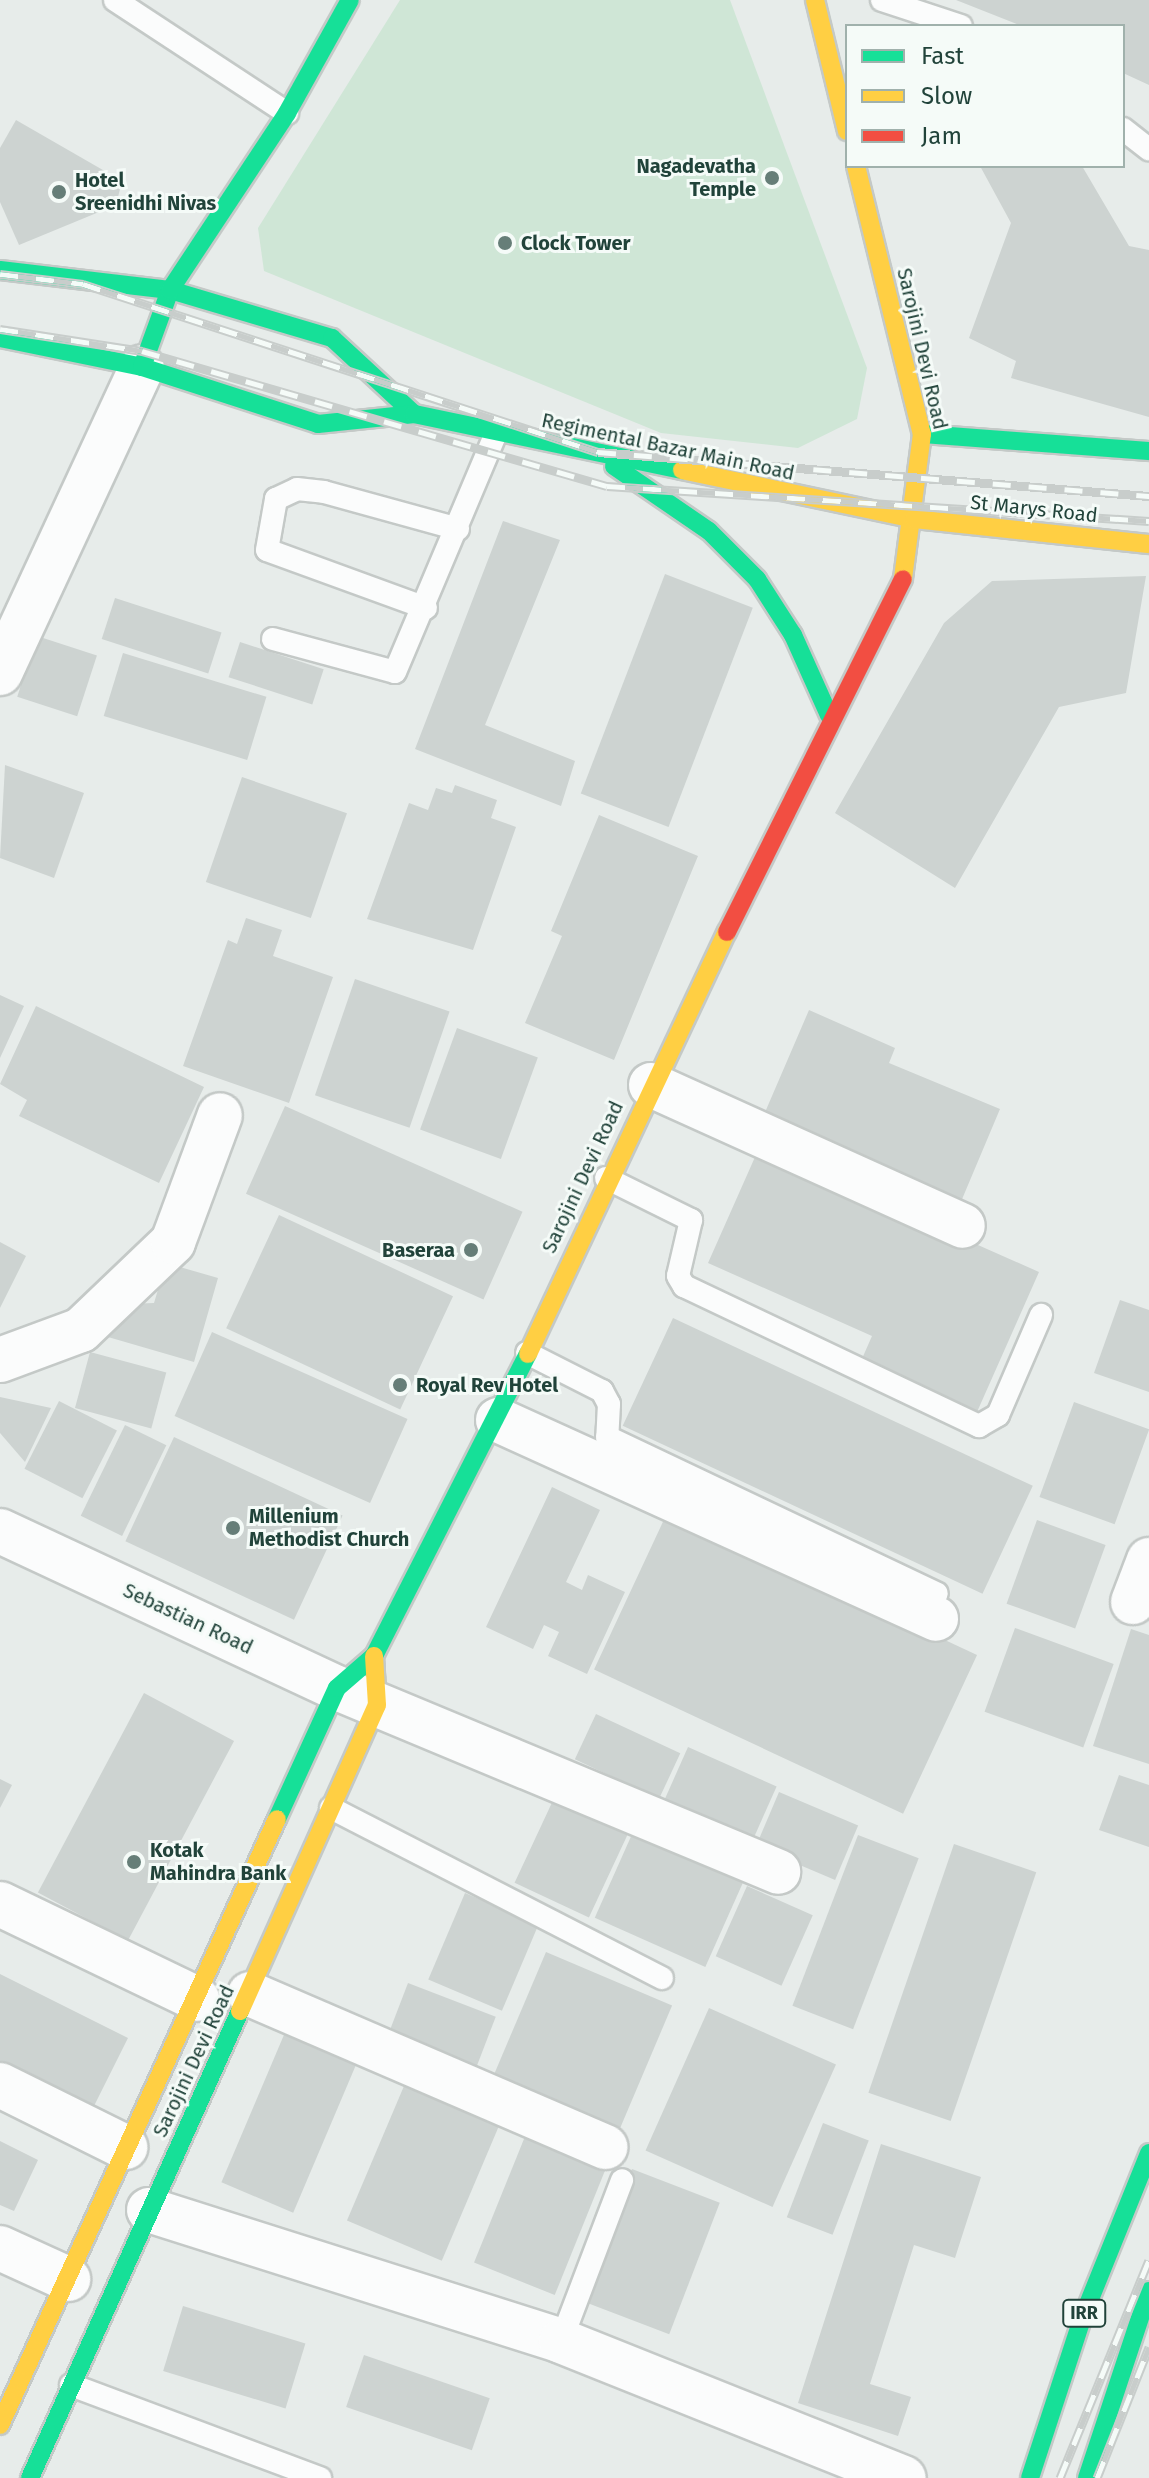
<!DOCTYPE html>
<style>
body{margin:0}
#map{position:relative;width:1149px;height:2478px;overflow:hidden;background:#e7ecea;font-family:"Fira Sans",sans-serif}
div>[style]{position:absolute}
.green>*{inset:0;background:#cfe6d6}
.building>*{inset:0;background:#cdd3d1;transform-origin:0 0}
.roads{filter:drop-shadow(2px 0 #c4c9c7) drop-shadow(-2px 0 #c4c9c7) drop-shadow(0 2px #c4c9c7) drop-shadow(0 -2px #c4c9c7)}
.lane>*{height:22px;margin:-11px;padding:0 11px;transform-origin:11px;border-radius:11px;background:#fbfcfc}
.street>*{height:44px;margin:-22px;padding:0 22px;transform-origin:22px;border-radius:22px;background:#fbfcfc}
.fast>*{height:18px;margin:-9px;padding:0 9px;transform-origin:9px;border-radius:9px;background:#16e098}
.slow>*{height:18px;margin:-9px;padding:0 9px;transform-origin:9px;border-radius:9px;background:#ffcf43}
.jam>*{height:18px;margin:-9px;padding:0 9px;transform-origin:9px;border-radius:9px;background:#f24e42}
.rail>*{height:9px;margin-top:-4.5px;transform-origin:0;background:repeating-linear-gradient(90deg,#f5fbf8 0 18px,#c8cdcb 0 36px);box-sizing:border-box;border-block:2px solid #c8cdcb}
.dots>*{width:22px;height:22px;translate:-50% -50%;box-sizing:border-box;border:4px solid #f5fbf8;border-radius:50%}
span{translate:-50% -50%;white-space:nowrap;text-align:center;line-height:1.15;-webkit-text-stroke:6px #f5fbf8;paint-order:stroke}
.shield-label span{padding:2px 6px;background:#f5fbf8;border:2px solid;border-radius:6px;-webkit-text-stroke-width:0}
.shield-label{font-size:18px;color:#21433a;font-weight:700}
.poi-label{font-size:20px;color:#21433a;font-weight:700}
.right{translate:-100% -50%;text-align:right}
.left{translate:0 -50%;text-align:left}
.street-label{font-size:20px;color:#21433a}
.legend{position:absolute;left:845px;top:24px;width:280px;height:144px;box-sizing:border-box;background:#f5fbf8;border:2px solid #a0b1ac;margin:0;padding:10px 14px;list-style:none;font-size:24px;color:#21433a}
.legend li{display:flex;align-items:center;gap:16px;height:40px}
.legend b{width:40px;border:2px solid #a0b1ac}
</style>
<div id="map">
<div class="green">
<i style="clip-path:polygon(400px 0,730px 0,867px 368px,857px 419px,798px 448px,661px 433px,264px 271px,258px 228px)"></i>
</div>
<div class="building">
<i style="clip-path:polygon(956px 0,1149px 0,1149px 85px,1123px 73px,1123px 26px,1022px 26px)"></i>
<i style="clip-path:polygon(16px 120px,122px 181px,116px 205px,19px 245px,0 202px,0 148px)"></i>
<i style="clip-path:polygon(980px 166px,1082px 166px,1129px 246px,1149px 250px,1149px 417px,1011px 378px,1016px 361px,969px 338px,1011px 223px)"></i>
<i style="clip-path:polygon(503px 521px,560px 540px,485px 725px,575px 761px,561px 806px,415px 749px)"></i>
<i style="left:665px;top:574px;width:94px;height:235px;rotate:21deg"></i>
<i style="clip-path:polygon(1146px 576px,1126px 693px,1059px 707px,955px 888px,835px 813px,944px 623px,992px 581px)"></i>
<i style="left:115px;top:598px;width:112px;height:43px;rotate:18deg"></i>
<i style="left:37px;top:636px;width:63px;height:64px;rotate:18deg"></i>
<i style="left:240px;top:642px;width:88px;height:37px;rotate:18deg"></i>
<i style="left:123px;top:653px;width:150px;height:66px;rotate:17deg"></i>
<i style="clip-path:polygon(5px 765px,84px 793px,54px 878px,0 858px)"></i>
<i style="left:242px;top:777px;width:111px;height:111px;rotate:19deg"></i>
<i style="clip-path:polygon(455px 785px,497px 800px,491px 818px,516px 827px,473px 950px,367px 919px,409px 803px,428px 810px,436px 788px,452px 793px)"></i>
<i style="clip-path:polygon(599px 815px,698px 856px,614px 1060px,525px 1023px,562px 936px,551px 931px)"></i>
<i style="clip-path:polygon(246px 918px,282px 930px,273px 956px,333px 977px,289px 1103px,183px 1066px,228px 940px,237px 944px)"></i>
<i style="left:355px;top:979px;width:100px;height:123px;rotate:19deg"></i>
<i style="clip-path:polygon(0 995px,24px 1006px,0 1058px)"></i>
<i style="clip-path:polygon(36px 1006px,204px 1087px,159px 1183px,19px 1116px,27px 1100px,0 1084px)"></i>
<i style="clip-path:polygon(809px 1010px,895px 1048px,889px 1063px,1000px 1109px,960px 1204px,760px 1124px)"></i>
<i style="left:457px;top:1028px;width:86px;height:108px;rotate:20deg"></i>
<i style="left:285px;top:1106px;width:260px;height:96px;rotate:24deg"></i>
<i style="clip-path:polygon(759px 1148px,1039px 1272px,977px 1412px,861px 1361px,872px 1336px,708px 1263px)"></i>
<i style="left:279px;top:1215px;width:192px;height:125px;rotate:25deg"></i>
<i style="clip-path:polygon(0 1242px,26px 1256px,0 1308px)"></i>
<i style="clip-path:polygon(166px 1263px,218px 1278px,194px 1362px,108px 1337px,128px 1304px,154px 1303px)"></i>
<i style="clip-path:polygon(1120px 1300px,1149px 1310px,1149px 1392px,1094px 1373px)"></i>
<i style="left:673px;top:1318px;width:397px;height:119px;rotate:25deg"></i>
<i style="left:212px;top:1332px;width:214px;height:92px;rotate:24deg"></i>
<i style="left:90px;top:1352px;width:79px;height:58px;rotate:15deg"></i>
<i style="clip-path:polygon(0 1397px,51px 1408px,25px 1462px,0 1433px)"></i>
<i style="left:59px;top:1401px;width:65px;height:76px;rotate:27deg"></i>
<i style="left:1074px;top:1402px;width:80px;height:101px;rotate:20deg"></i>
<i style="left:125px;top:1425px;width:46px;height:101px;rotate:26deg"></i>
<i style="left:174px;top:1437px;width:186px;height:115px;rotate:25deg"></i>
<i style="clip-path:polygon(552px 1487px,600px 1510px,566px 1582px,582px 1590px,588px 1575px,625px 1592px,587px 1674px,548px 1656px,559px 1632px,544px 1625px,533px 1649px,486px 1627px)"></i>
<i style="left:668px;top:1511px;width:341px;height:175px;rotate:25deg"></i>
<i style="left:1037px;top:1520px;width:73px;height:89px;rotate:20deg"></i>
<i style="left:1015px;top:1628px;width:105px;height:89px;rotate:20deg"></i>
<i style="clip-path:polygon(1131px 1629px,1149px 1635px,1149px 1764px,1093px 1746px)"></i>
<i style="left:144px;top:1693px;width:102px;height:226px;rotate:28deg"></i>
<i style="left:596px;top:1714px;width:93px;height:50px;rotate:25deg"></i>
<i style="left:688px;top:1747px;width:97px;height:61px;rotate:24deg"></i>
<i style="clip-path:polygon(1119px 1775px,1149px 1785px,1149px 1847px,1099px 1830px)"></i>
<i style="clip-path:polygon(0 1779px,12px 1785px,0 1808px)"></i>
<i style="left:779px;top:1792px;width:86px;height:59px;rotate:23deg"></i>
<i style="left:556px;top:1794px;width:82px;height:98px;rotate:25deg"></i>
<i style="left:633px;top:1832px;width:121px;height:94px;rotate:24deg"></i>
<i style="left:858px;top:1835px;width:65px;height:183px;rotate:21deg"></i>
<i style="left:954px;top:1844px;width:87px;height:263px;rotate:19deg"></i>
<i style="left:747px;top:1886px;width:72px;height:77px;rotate:24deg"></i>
<i style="left:465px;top:1893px;width:80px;height:94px;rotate:23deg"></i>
<i style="left:546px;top:1952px;width:137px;height:146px;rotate:23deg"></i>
<i style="clip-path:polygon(0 1974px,128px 2038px,93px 2108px,0 2061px)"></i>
<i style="left:408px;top:1983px;width:94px;height:75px;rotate:21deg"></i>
<i style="left:709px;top:2008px;width:139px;height:156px;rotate:24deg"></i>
<i style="left:289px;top:2023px;width:78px;height:173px;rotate:23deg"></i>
<i style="left:404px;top:2086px;width:103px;height:146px;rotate:23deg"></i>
<i style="left:823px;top:2123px;width:49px;height:101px;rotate:21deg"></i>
<i style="left:528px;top:2129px;width:87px;height:144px;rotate:22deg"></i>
<i style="clip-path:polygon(0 2141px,38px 2160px,14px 2211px,0 2205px)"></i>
<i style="clip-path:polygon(881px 2144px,981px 2177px,955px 2258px,914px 2245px,870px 2384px,911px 2397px,898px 2436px,798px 2403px)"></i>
<i style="left:632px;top:2169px;width:94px;height:141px;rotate:21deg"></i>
<i style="left:183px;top:2306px;width:128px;height:68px;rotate:17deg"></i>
<i style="left:364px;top:2355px;width:133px;height:55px;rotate:19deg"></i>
</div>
<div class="roads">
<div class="lane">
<i style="left:115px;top:0;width:206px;rotate:33.3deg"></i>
<i style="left:882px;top:0;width:83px;rotate:18.2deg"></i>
<i style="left:1123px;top:129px;width:33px;rotate:38deg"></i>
<i style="left:426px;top:608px;width:169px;rotate:-160deg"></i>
<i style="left:267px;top:550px;width:52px;rotate:-80deg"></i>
<i style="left:276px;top:499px;width:23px;rotate:-25deg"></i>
<i style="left:297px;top:489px;width:27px;rotate:6deg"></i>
<i style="left:324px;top:492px;width:139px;rotate:15.4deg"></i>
<i style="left:273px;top:639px;width:126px;rotate:15.1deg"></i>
<i style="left:395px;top:672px;width:259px;rotate:-67.1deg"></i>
<i style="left:606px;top:1178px;width:95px;rotate:26.3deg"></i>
<i style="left:691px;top:1220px;width:57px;rotate:103.1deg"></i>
<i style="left:678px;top:1276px;width:12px;rotate:59deg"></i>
<i style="left:684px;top:1286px;width:327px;rotate:25.4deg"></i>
<i style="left:979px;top:1426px;width:22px;rotate:-30deg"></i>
<i style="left:998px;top:1415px;width:109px;rotate:-66.7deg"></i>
<i style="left:527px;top:1353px;width:84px;rotate:26.9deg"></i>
<i style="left:602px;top:1391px;width:15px;rotate:62deg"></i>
<i style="left:609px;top:1404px;width:33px;rotate:93deg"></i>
<i style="left:607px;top:1437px;width:365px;rotate:25.4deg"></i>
<i style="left:331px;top:1808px;width:372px;rotate:27.2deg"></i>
<i style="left:561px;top:2341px;width:172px;rotate:-69.2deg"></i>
<i style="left:71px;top:2385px;width:266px;rotate:20.5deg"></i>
</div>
<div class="street">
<i style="left:0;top:673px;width:337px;rotate:-65.1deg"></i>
<i style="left:651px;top:1085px;width:342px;rotate:24.3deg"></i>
<i style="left:0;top:1360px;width:86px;rotate:-20.3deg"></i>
<i style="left:81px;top:1330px;width:127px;rotate:-43.7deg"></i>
<i style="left:173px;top:1242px;width:135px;rotate:-69.7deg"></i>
<i style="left:498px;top:1420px;width:481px;rotate:24.4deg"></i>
<i style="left:0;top:1531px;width:372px;rotate:25deg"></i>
<i style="left:337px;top:1688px;width:478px;rotate:22.6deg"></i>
<i style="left:1133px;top:1602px;width:45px;rotate:-69.1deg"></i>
<i style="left:0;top:1904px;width:219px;rotate:25.7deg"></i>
<i style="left:250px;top:1994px;width:387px;rotate:23.3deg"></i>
<i style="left:0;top:2085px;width:140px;rotate:26.4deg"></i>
<i style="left:149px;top:2210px;width:432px;rotate:17.6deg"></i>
<i style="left:561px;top:2341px;width:369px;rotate:21.8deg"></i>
<i style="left:0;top:2248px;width:75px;rotate:24.5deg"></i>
</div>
<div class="fast">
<i style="left:0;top:270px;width:171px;rotate:6.7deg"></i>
<i style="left:170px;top:290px;width:169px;rotate:16.5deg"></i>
<i style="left:332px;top:338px;width:112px;rotate:42.8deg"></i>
<i style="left:0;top:338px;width:145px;rotate:11.5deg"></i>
<i style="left:142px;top:367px;width:185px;rotate:17.9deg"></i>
<i style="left:318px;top:424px;width:97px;rotate:-5.9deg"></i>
<i style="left:414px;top:414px;width:274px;rotate:11.8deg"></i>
<i style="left:142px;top:367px;width:82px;rotate:-70deg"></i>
<i style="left:170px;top:290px;width:212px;rotate:-56.5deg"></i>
<i style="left:287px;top:113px;width:129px;rotate:-60.9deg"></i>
<i style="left:922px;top:434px;width:228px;rotate:4.3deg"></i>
<i style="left:614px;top:466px;width:115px;rotate:34.4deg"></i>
<i style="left:709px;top:531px;width:68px;rotate:45deg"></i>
<i style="left:757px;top:579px;width:67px;rotate:57.3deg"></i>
<i style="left:793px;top:635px;width:88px;rotate:65.8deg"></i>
<i style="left:277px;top:1819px;width:144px;rotate:-65.4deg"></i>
<i style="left:337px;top:1688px;width:49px;rotate:-40.9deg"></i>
<i style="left:374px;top:1656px;width:339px;rotate:-63deg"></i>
<i style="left:30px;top:2478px;width:512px;rotate:-65.79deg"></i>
<i style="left:1030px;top:2478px;width:167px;rotate:-71.9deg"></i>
<i style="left:1082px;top:2319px;width:179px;rotate:-68deg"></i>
<i style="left:1087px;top:2478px;width:197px;rotate:-71.7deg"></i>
</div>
<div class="slow">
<i style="left:815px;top:0;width:135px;rotate:76.3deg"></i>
<i style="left:856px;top:166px;width:276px;rotate:76.2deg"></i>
<i style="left:922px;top:434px;width:146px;rotate:97.5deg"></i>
<i style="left:682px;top:470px;width:237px;rotate:11.9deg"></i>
<i style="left:914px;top:519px;width:236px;rotate:6.1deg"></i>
<i style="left:528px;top:1354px;width:467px;rotate:-64.8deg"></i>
<i style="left:240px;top:2011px;width:335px;rotate:-65.9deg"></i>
<i style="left:377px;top:1705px;width:49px;rotate:-93.5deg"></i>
<i style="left:0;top:2425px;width:666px;rotate:-65.44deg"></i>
</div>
<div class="jam">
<i style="left:727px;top:932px;width:394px;rotate:-63.5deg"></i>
</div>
</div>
<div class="rail">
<i style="left:0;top:274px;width:84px;rotate:6.9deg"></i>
<i style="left:83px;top:284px;width:542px;rotate:18.07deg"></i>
<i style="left:598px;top:452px;width:553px;rotate:4.57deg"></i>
<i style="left:0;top:329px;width:144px;rotate:8.8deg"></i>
<i style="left:142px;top:351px;width:484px;rotate:16.2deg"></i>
<i style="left:607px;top:486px;width:543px;rotate:3.69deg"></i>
<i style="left:1060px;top:2478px;width:235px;rotate:-67.8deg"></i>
<i style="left:1097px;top:2478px;width:141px;rotate:-68.3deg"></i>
</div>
<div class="dots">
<i style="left:772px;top:178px;background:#667e78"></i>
<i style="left:59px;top:192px;background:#667e78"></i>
<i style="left:505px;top:243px;background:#667e78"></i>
<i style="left:471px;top:1250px;background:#667e78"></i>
<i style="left:400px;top:1385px;background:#667e78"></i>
<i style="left:233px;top:1528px;background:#667e78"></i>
<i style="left:134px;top:1862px;background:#667e78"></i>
</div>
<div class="shield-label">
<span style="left:1084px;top:2313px">IRR</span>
</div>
<div class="poi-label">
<span class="right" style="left:756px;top:178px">Nagadevatha<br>Temple</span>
<span class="left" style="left:75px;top:192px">Hotel<br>Sreenidhi Nivas</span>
<span class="left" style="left:521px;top:243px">Clock Tower</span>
<span class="right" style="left:455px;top:1250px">Baseraa</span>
<span class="left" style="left:416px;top:1385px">Royal Rev Hotel</span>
<span class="left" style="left:249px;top:1528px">Millenium<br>Methodist Church</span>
<span class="left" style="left:150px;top:1862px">Kotak<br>Mahindra Bank</span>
</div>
<div class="street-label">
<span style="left:922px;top:349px;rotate:77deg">Sarojini Devi Road</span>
<span style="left:668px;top:447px;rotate:12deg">Regimental Bazar Main Road</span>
<span style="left:1034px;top:509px;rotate:6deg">St Marys Road</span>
<span style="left:583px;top:1177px;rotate:-65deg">Sarojini Devi Road</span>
<span style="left:188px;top:1619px;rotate:25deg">Sebastian Road</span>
<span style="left:194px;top:2061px;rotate:-65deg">Sarojini Devi Road</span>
</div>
<ul class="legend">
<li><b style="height:10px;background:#16e098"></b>Fast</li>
<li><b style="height:10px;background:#ffcf43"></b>Slow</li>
<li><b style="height:10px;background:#f24e42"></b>Jam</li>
</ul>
</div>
